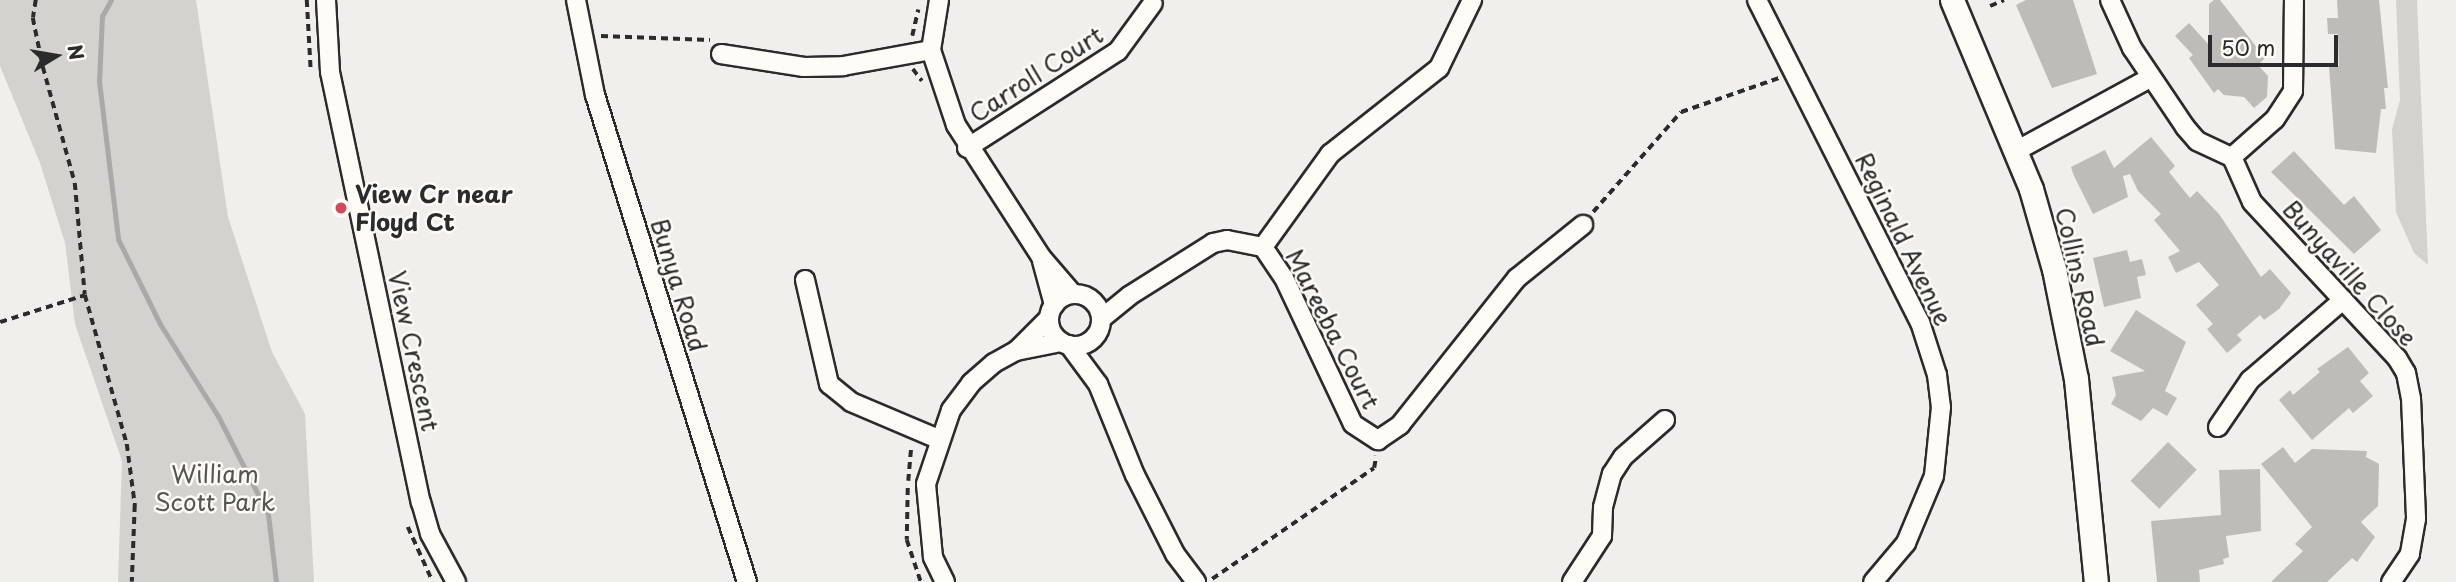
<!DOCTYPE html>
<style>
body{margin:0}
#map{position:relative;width:2456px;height:582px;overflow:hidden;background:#f0efeb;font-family:"Playpen Sans",sans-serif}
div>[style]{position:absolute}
.green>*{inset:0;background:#d3d2cf}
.stream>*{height:5px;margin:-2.5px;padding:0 2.5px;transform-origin:2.5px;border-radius:2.5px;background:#aaa9a7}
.building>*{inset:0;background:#bdbcb8;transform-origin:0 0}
.path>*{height:3.5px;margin-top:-1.75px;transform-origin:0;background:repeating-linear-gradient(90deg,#2b2b2b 0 7px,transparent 0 12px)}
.roads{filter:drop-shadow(2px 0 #2b2b2b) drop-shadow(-2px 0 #2b2b2b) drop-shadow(0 2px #2b2b2b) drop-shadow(0 -2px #2b2b2b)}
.minor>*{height:18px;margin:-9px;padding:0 9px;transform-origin:9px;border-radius:9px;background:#fdfcf7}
.minor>.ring{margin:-9px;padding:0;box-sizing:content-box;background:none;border:18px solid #fdfcf7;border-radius:50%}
.major>*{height:23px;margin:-11.5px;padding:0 11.5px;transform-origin:11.5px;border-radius:11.5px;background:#fdfcf7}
.dots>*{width:19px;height:19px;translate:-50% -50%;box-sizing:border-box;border:4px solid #fdfcf7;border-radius:50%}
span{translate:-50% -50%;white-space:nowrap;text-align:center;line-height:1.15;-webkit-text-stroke:5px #fdfcf7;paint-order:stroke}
.street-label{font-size:24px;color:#2b2b2b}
.poi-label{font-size:24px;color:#2b2b2b;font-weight:700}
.left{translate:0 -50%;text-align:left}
.park-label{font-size:24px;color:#555554}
.north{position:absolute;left:21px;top:21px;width:70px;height:70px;-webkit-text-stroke:5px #fdfcf7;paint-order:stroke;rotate:79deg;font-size:19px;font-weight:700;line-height:28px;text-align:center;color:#2b2b2b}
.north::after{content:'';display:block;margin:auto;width:24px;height:32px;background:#2b2b2b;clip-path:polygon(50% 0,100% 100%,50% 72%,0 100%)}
.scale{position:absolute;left:2208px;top:35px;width:130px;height:32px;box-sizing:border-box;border:4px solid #2b2b2b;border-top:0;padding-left:9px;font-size:21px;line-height:24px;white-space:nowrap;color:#2b2b2b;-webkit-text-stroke:5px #fdfcf7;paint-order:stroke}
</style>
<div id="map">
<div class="green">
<i style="clip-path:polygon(0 0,196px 0,228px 217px,272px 352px,305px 414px,314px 582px,118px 582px,122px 461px,75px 324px,65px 243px,40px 163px,0 66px)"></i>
<i style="clip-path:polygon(2396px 0,2417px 0,2428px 265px,2414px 253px,2396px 212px,2392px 129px,2400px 100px)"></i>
</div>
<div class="stream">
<i style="left:111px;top:0;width:18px;rotate:119deg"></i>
<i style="left:102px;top:16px;width:65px;rotate:92.6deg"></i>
<i style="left:99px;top:81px;width:159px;rotate:83.1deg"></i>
<i style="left:118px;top:239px;width:95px;rotate:63.7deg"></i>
<i style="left:160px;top:324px;width:109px;rotate:57.8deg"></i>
<i style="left:218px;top:416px;width:110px;rotate:63deg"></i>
<i style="left:268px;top:514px;width:68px;rotate:83.3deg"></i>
</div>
<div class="building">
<i style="clip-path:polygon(2026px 0,2073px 0,2097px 74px,2052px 88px,2016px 5px)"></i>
<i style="clip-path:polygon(2214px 0,2220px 0,2265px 58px,2258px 65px,2268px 76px,2267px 97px,2254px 108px,2244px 97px,2224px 95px,2218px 89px,2214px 93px,2189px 58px,2193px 55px,2175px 36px,2189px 23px,2209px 45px,2209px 4px)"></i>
<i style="clip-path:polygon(2337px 0,2379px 0,2388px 88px,2384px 88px,2386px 109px,2381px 109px,2376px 153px,2335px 149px,2329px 66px,2339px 66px,2338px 34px,2328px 34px,2327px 18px,2338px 18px)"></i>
<i style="clip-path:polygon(2151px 137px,2175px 166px,2169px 172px,2190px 198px,2197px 191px,2219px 214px,2261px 277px,2270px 269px,2291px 293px,2279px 309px,2264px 320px,2260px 315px,2237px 335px,2242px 340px,2227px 353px,2207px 329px,2213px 324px,2196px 305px,2219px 285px,2199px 262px,2176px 273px,2168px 257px,2180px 251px,2154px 220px,2161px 214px,2138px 191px,2130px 174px,2123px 176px,2128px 197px,2093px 214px,2074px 176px,2071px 167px,2105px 150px,2114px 168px)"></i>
<i style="clip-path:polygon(2294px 151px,2344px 205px,2354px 196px,2381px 230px,2354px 254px,2271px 172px)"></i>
<i style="clip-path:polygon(2127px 250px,2130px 262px,2142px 259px,2146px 275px,2137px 277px,2141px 298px,2104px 307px,2093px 258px)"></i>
<i style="clip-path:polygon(2136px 310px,2186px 342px,2165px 391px,2177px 398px,2167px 416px,2153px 408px,2141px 421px,2111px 404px,2116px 395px,2112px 377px,2145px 371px,2110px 351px)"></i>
<i style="clip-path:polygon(2348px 347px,2369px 373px,2360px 381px,2373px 396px,2353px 413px,2349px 408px,2312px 440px,2279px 400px,2290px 390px,2293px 395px,2320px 372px,2317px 369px)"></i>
<i style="left:2168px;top:442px;width:40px;height:54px;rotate:44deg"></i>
<i style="clip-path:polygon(2283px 447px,2295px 463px,2312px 449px,2367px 451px,2366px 457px,2379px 464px,2378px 506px,2361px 522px,2375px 537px,2357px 562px,2352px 558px,2327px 582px,2271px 582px,2303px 551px,2295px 544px,2312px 527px,2261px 464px)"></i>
<i style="clip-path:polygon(2260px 469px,2261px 531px,2226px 536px,2229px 557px,2223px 559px,2224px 564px,2199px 570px,2200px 582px,2157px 582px,2151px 521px,2221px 515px,2219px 470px)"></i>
</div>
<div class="path">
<i style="left:36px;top:0;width:18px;rotate:99deg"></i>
<i style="left:33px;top:18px;width:50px;rotate:78.5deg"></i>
<i style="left:43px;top:67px;width:120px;rotate:74.6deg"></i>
<i style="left:75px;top:183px;width:112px;rotate:84.9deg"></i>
<i style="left:85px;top:295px;width:155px;rotate:74.3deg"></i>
<i style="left:127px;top:444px;width:62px;rotate:82.5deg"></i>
<i style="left:135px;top:505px;width:77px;rotate:92.2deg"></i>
<i style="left:307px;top:0;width:71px;rotate:86.8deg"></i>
<i style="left:1990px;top:6px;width:15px;rotate:-23deg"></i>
<i style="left:601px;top:36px;width:109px;rotate:2.1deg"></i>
<i style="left:912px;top:36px;width:27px;rotate:-77deg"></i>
<i style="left:913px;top:69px;width:15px;rotate:53deg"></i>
<i style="left:1593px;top:212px;width:133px;rotate:-48.7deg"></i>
<i style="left:1681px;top:112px;width:104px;rotate:-19.1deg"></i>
<i style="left:0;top:322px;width:89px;rotate:-17.6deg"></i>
<i style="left:908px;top:481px;width:34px;rotate:-85deg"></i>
<i style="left:908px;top:488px;width:52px;rotate:91.1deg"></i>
<i style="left:907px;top:540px;width:44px;rotate:71.6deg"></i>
<i style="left:408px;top:527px;width:60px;rotate:65.6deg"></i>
<i style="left:1212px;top:579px;width:196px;rotate:-34.4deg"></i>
<i style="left:1374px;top:468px;width:12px;rotate:-81deg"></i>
</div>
<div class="roads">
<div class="minor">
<i style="left:326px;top:0;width:72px;rotate:86.8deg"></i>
<i style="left:330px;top:72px;width:440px;rotate:78.1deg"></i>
<i style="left:421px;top:502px;width:33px;rotate:74deg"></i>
<i style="left:430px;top:534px;width:55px;rotate:61.6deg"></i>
<i style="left:576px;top:0;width:97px;rotate:78.7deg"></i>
<i style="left:595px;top:95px;width:510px;rotate:72.67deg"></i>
<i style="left:939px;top:0;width:51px;rotate:99.1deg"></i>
<i style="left:931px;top:50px;width:79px;rotate:71.6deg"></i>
<i style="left:956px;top:125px;width:157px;rotate:57.2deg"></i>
<i style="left:1041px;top:257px;width:49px;rotate:49.1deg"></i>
<i style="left:1757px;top:0;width:361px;rotate:63.2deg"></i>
<i style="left:1920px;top:322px;width:56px;rotate:72.2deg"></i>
<i style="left:1937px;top:375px;width:32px;rotate:83deg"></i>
<i style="left:1941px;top:407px;width:69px;rotate:95.8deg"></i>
<i style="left:1934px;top:476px;width:73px;rotate:112.7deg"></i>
<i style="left:1906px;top:543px;width:51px;rotate:130.2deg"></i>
<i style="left:2110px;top:0;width:53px;rotate:65.4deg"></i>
<i style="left:2132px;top:48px;width:95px;rotate:56.1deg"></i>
<i style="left:2185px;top:127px;width:18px;rotate:49deg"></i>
<i style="left:2197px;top:141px;width:38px;rotate:25deg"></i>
<i style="left:2232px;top:157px;width:49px;rotate:66deg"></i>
<i style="left:2252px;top:202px;width:213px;rotate:47.1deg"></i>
<i style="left:2397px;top:358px;width:17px;rotate:59deg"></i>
<i style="left:2406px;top:373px;width:25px;rotate:79deg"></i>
<i style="left:2411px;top:398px;width:121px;rotate:87.6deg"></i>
<i style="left:2416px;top:519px;width:36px;rotate:100deg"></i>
<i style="left:2410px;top:554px;width:34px;rotate:124deg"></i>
<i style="left:721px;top:54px;width:84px;rotate:8.9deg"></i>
<i style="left:804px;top:67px;width:39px;rotate:-1deg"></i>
<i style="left:843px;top:66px;width:89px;rotate:-10.3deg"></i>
<i style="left:967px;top:148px;width:179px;rotate:-32.7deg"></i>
<i style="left:1118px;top:51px;width:59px;rotate:-53.9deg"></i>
<i style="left:2016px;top:151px;width:153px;rotate:-28.6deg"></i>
<i style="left:2232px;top:157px;width:57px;rotate:-41.5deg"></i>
<i style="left:2275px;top:119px;width:33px;rotate:-57deg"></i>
<i style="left:2293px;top:91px;width:91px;rotate:-89.4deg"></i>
<i style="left:1263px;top:247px;width:115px;rotate:-54.2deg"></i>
<i style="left:1330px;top:154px;width:139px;rotate:-38.3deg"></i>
<i style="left:1439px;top:68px;width:76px;rotate:-64.1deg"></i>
<i style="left:1042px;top:261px;width:46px;rotate:74.7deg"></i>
<i style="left:805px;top:280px;width:107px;rotate:77deg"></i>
<i style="left:829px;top:384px;width:28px;rotate:39deg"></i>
<i style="left:851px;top:402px;width:95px;rotate:23deg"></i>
<i class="ring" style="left:1049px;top:294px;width:34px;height:34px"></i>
<i style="left:1101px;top:319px;width:36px;rotate:-39deg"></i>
<i style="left:1129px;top:296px;width:99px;rotate:-32.2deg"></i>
<i style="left:1213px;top:243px;width:14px;rotate:-12deg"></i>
<i style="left:1227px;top:240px;width:37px;rotate:11deg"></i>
<i style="left:1263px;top:247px;width:37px;rotate:56deg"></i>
<i style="left:1284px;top:278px;width:161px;rotate:64.7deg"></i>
<i style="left:1353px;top:424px;width:30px;rotate:33deg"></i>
<i style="left:1378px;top:440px;width:27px;rotate:-34deg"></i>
<i style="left:1400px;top:425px;width:188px;rotate:-51.5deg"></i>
<i style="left:1517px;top:278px;width:85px;rotate:-38.8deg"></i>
<i style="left:1069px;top:345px;width:49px;rotate:53.4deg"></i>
<i style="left:1098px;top:384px;width:98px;rotate:67.9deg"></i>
<i style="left:1135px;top:475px;width:89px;rotate:63.1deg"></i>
<i style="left:1175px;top:554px;width:35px;rotate:53deg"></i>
<i style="left:1016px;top:351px;width:47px;rotate:-45deg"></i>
<i style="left:2218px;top:427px;width:57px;rotate:-55.8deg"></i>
<i style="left:2250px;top:380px;width:123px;rotate:-40.7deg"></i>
<i style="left:945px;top:582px;width:28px;rotate:-116deg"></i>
<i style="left:933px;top:557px;width:73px;rotate:-95.5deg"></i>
<i style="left:926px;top:484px;width:78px;rotate:-71.3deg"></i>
<i style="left:951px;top:410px;width:34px;rotate:-53deg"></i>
<i style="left:971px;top:383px;width:30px;rotate:-41deg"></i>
<i style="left:994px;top:363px;width:25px;rotate:-29deg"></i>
<i style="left:1016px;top:351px;width:46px;rotate:-11.3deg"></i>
<i style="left:1572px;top:582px;width:55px;rotate:-56.9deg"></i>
<i style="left:1602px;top:536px;width:29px;rotate:-88deg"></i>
<i style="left:1603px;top:507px;width:34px;rotate:-75deg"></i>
<i style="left:1612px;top:474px;width:20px;rotate:-57deg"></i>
<i style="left:1623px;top:457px;width:56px;rotate:-41.4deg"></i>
</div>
<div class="major">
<i style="left:1952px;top:0;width:205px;rotate:67.3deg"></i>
<i style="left:2031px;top:189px;width:83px;rotate:74deg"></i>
<i style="left:2054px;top:269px;width:112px;rotate:78.7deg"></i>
<i style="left:2076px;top:379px;width:204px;rotate:84.4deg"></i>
</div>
</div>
<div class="dots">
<i style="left:341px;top:208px;background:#d1495b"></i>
</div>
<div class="street-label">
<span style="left:1036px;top:74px;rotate:-33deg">Carroll Court</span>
<span style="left:1904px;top:239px;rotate:64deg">Reginald Avenue</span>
<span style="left:2350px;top:273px;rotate:48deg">Bunyaville Close</span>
<span style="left:2080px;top:277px;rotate:77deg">Collins Road</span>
<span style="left:679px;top:285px;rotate:73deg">Bunya Road</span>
<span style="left:1333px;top:329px;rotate:63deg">Mareeba Court</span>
<span style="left:414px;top:351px;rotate:78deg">View Crescent</span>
</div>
<div class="poi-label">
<span class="left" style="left:355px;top:208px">View Cr near<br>Floyd Ct</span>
</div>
<div class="park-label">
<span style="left:215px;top:488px">William<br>Scott Park</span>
</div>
<div class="north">N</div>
<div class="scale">50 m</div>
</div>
